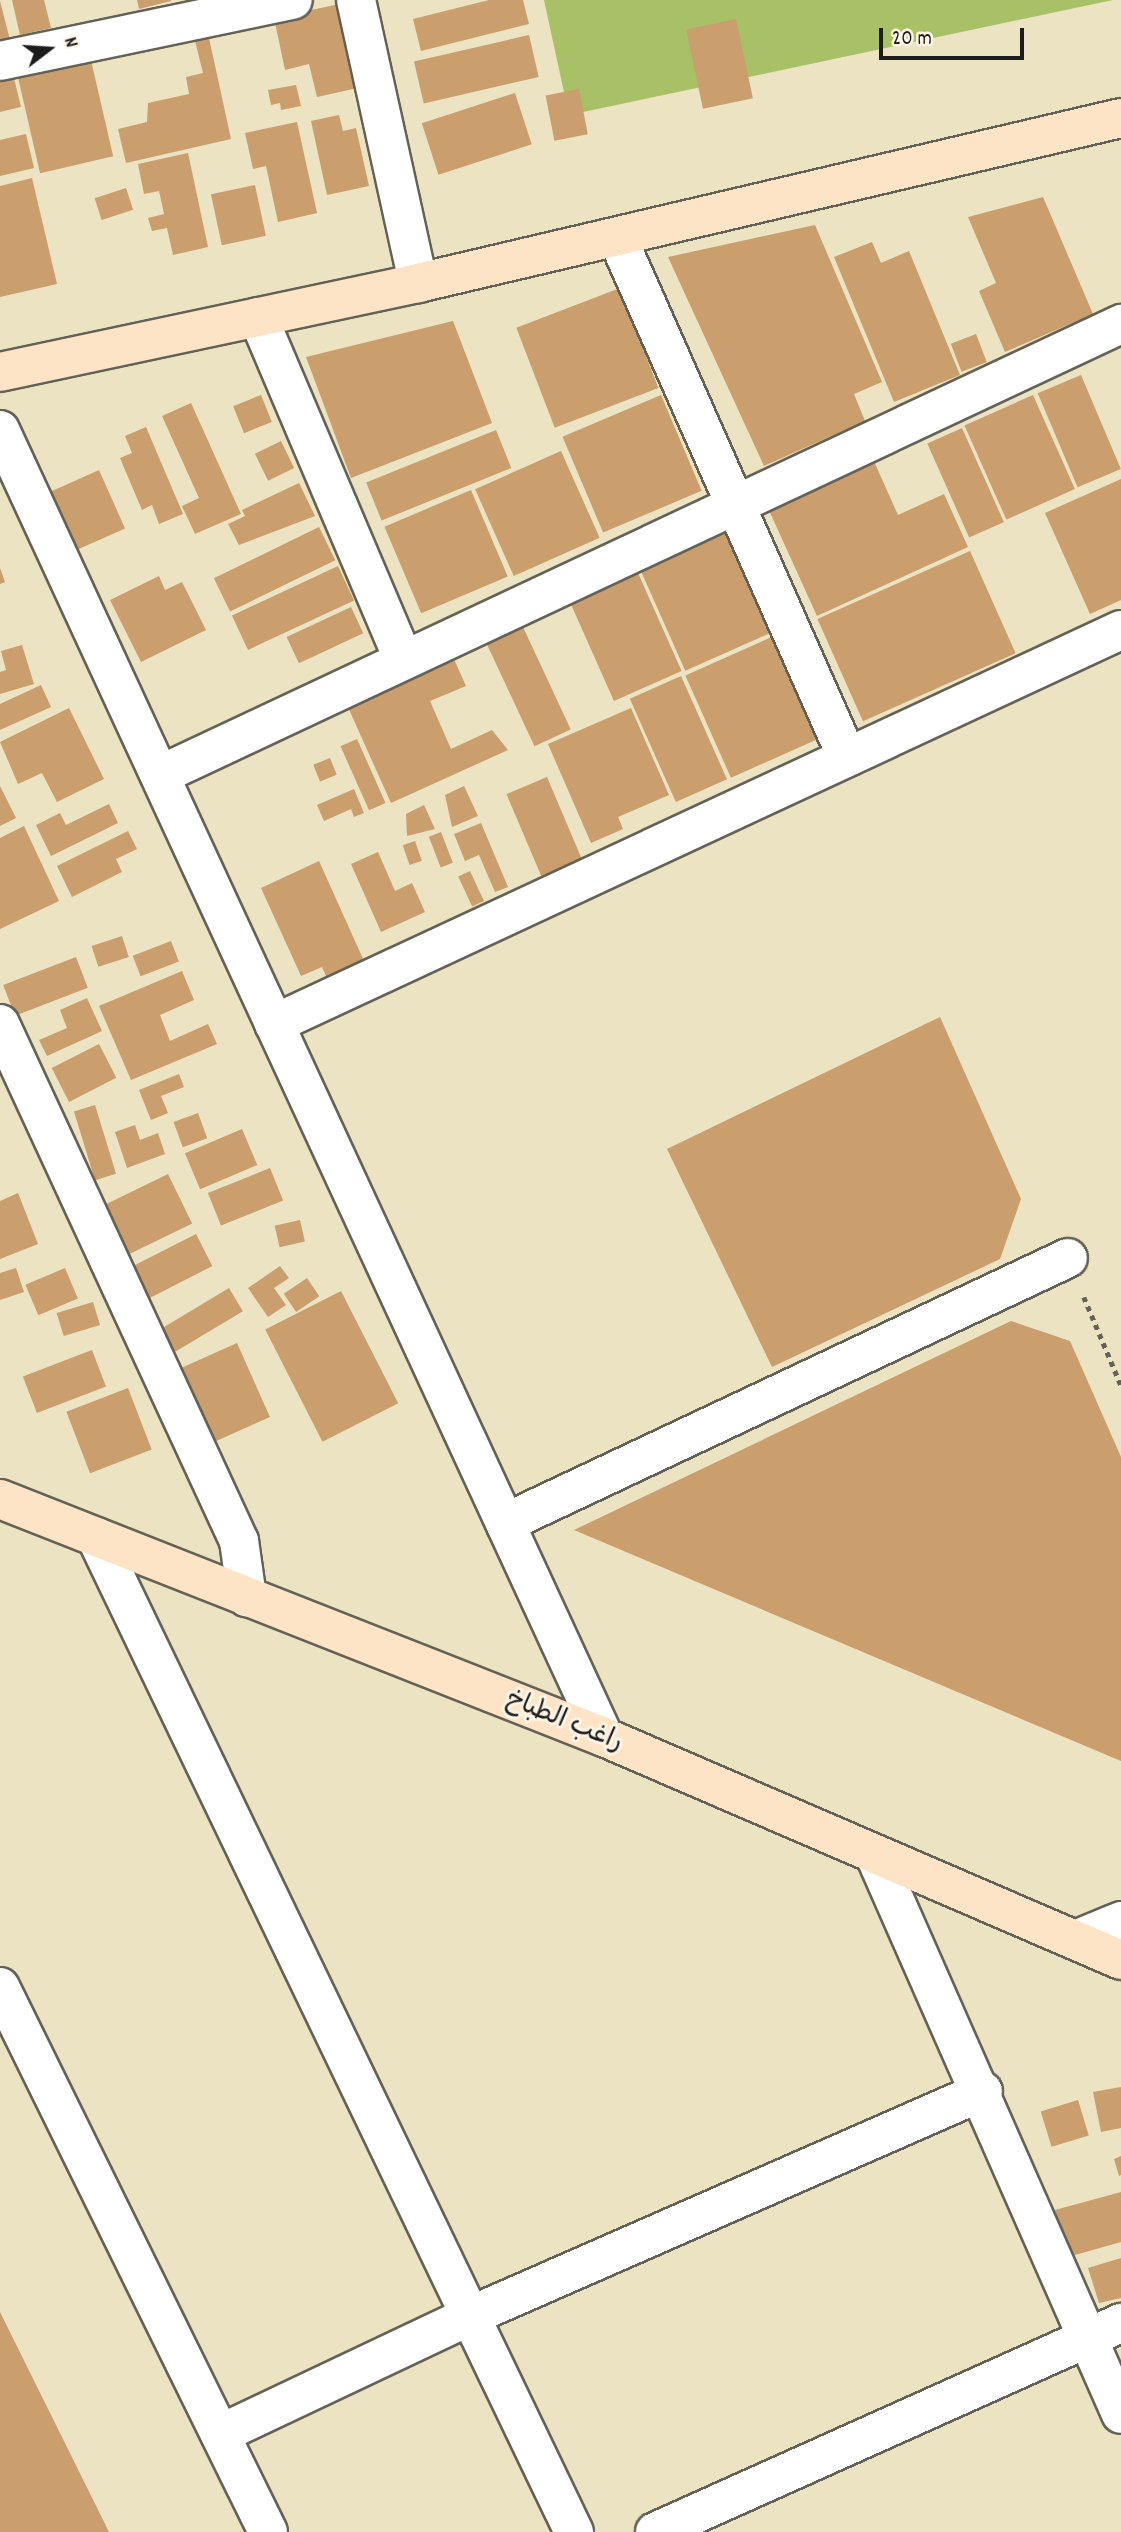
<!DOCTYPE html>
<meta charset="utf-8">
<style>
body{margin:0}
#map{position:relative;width:1121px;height:2532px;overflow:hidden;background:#ebe3c1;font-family:Dekko,"Playpen Sans Arabic",sans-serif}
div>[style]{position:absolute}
.green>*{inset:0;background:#a8c167}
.building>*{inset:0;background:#ca9e6d;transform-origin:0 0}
.path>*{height:4.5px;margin-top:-2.25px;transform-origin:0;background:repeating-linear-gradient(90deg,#646256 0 5px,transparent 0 10px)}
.roads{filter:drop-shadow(2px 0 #646256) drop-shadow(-2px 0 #646256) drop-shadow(0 2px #646256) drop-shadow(0 -2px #646256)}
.street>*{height:38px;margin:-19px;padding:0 19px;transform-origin:19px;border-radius:19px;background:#fff}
.secondary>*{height:38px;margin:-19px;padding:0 19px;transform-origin:19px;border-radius:19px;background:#fee4c6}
span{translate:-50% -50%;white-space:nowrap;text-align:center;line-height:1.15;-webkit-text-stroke:6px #fcf5e5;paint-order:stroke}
.street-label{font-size:26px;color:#1c1c1c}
.north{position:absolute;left:14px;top:14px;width:70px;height:70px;-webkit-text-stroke:5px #fcf5e5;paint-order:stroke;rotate:73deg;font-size:19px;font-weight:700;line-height:28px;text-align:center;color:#1c1c1c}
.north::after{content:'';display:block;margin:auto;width:24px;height:32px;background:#1c1c1c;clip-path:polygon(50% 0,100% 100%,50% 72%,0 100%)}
.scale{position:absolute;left:879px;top:28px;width:145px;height:32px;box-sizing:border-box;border:4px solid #1c1c1c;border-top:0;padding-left:9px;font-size:21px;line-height:24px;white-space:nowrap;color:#1c1c1c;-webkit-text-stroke:5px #fcf5e5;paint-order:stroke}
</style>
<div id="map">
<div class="green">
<i style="clip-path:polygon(544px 0,1113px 0,569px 115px)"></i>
</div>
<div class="building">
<i style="clip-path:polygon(12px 0,44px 0,51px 28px,20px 35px)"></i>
<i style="clip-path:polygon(137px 0,171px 0,171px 1px,139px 9px)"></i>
<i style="clip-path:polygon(489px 0,523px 0,529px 24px,421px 51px,413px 19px)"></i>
<i style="clip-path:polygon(0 1px,10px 40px,0 42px)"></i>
<i style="clip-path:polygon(344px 3px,362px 87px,317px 97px,309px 64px,285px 70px,274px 18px)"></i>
<i style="left:736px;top:19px;width:81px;height:51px;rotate:78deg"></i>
<i style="left:529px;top:35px;width:43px;height:118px;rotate:77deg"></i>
<i style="clip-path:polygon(209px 38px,231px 139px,126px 163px,118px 129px,147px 122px,148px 103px,189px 94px,186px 77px,203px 73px,195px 41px)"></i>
<i style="left:90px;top:56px;width:103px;height:75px;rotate:77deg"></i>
<i style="clip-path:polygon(13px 74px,21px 107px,0 112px,0 77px)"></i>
<i style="clip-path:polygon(296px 85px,301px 106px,281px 110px,280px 103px,271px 105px,268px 90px)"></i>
<i style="left:579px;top:89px;width:46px;height:34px;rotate:79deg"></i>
<i style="left:515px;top:93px;width:54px;height:98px;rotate:72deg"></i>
<i style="clip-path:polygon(339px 115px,343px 131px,356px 128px,369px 186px,327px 195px,311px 121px)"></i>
<i style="clip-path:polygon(297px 122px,317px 213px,278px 222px,266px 166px,253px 169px,245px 133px)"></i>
<i style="clip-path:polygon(26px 134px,34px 168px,0 176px,0 140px)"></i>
<i style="clip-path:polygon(188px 153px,208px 247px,173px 255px,167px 228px,152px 231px,148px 218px,164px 214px,159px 191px,144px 194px,138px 164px)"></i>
<i style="clip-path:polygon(32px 178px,57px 284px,0 297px,0 186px)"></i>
<i style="left:255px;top:185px;width:52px;height:45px;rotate:78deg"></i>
<i style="left:126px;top:188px;width:23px;height:33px;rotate:72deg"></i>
<i style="clip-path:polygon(1043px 197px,1093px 314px,1005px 352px,979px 291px,996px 283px,968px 217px)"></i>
<i style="clip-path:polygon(815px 225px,882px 382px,854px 394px,865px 421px,764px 466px,668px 257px)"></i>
<i style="clip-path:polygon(872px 242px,881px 263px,909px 251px,960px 375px,894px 402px,834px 257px)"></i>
<i style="left:620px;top:288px;width:107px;height:111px;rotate:69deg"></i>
<i style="clip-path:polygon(453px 321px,492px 423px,351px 478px,306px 357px)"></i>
<i style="left:976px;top:334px;width:30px;height:27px;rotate:69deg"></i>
<i style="left:1081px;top:375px;width:102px;height:47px;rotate:67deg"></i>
<i style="left:261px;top:395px;width:29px;height:30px;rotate:68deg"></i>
<i style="left:661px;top:395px;width:104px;height:107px;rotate:67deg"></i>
<i style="left:1033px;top:395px;width:103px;height:75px;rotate:66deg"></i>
<i style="clip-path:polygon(191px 403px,241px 514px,195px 534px,182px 506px,199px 498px,162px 416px)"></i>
<i style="clip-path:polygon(146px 427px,183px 514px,159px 524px,152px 505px,142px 510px,120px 458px,132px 453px,125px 436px)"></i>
<i style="left:962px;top:428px;width:103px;height:38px;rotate:66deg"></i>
<i style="left:496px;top:430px;width:41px;height:140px;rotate:68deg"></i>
<i style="left:281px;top:441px;width:30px;height:29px;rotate:64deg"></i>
<i style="left:561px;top:451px;width:95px;height:94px;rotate:66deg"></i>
<i style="clip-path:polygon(873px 459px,898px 515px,944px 494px,968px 547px,817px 616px,767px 506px)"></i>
<i style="left:99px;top:470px;width:64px;height:52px;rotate:66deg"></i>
<i style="clip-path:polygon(1121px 479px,1121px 600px,1090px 614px,1045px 513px)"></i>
<i style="clip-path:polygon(299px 483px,315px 516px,239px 545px,228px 524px,245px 516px,242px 510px)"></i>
<i style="left:471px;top:490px;width:94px;height:94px;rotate:67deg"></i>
<i style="left:725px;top:524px;width:118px;height:96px;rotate:66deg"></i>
<i style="left:319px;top:527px;width:37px;height:117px;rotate:64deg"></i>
<i style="left:970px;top:551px;width:112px;height:167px;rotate:66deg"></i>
<i style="left:634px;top:564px;width:117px;height:74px;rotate:66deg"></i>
<i style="left:338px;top:566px;width:38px;height:117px;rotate:65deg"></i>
<i style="clip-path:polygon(0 568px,5px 582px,0 584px)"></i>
<i style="clip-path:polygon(159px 576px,165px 590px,182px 582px,206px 630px,141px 662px,110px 600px)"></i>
<i style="left:351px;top:607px;width:29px;height:71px;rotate:65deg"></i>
<i style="left:523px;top:627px;width:113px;height:40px;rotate:65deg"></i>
<i style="left:774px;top:636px;width:112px;height:97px;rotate:66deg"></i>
<i style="clip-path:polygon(22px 645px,34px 684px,0 694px,0 672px,6px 670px,1px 651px)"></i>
<i style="clip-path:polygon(453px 657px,466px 686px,430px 701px,451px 749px,492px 730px,508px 750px,391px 803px,347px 705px)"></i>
<i style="left:681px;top:676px;width:113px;height:56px;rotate:66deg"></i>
<i style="clip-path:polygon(41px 685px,51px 707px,0 730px,0 704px)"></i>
<i style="clip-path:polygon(69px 708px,104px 779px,57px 802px,42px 773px,18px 784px,0 742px)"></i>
<i style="clip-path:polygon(631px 708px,669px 795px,618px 817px,623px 829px,591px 843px,548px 744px)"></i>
<i style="left:357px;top:739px;width:70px;height:18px;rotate:66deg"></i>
<i style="left:330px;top:758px;width:18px;height:18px;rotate:68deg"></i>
<i style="left:547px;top:777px;width:89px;height:44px;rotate:67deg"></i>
<i style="clip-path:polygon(0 786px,16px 818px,0 826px)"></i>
<i style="clip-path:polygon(464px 786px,478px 816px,452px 827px,445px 795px)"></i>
<i style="clip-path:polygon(354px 789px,364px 813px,354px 817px,351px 809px,324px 821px,317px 805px)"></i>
<i style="clip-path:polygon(109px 804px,118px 823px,51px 856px,36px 825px,60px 813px,66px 825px)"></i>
<i style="clip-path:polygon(424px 805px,435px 829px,407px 836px,406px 814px)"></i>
<i style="clip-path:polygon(481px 823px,508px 887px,495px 892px,479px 855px,465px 861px,454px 834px)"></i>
<i style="clip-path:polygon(24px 826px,59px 901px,0 929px,0 838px)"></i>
<i style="clip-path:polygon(128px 831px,137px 849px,116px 859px,122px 872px,72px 897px,57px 866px)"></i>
<i style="left:441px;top:832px;width:33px;height:13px;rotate:69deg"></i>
<i style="left:415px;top:841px;width:21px;height:13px;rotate:71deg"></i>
<i style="clip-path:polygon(378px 852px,395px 891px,412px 883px,425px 912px,381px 932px,351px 864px)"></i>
<i style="clip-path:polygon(319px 861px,364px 961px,327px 978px,322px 967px,301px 976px,261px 888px)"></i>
<i style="left:470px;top:871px;width:33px;height:13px;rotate:65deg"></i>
<i style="left:122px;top:936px;width:22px;height:32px;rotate:72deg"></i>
<i style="left:171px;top:941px;width:22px;height:41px;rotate:69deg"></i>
<i style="left:76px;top:957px;width:33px;height:78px;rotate:69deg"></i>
<i style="clip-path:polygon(182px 971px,194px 1000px,160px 1015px,170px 1041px,208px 1024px,217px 1044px,131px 1080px,99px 1006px)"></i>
<i style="clip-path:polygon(87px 998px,102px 1031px,47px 1056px,39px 1040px,67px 1028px,60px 1010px)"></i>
<i style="clip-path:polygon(940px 1017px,1021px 1199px,1000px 1259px,772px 1367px,667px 1149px)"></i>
<i style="left:99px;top:1044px;width:38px;height:53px;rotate:63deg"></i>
<i style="clip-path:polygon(179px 1074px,184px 1087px,161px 1096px,168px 1113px,151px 1120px,139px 1090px)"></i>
<i style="left:95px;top:1105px;width:72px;height:22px;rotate:73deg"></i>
<i style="left:198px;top:1113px;width:27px;height:26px;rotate:70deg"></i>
<i style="clip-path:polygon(135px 1125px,140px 1140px,158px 1133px,165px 1154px,127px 1168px,115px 1132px)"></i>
<i style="left:242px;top:1129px;width:39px;height:62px;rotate:67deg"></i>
<i style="left:270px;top:1168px;width:35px;height:67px;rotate:68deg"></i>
<i style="left:168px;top:1174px;width:55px;height:76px;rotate:64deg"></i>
<i style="clip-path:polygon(18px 1193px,38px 1244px,0 1259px,0 1201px)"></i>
<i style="left:300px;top:1220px;width:22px;height:26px;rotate:77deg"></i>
<i style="left:196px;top:1234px;width:36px;height:84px;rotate:63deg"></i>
<i style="clip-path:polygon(280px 1266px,289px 1278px,274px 1288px,286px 1305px,268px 1317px,248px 1288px)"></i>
<i style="clip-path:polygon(16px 1268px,24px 1292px,0 1300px,0 1273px)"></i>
<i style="left:65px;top:1268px;width:33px;height:43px;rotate:67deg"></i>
<i style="left:307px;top:1278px;width:22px;height:28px;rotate:56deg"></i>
<i style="left:229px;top:1288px;width:27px;height:79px;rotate:59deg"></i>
<i style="left:341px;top:1291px;width:126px;height:85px;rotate:63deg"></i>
<i style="left:93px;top:1302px;width:24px;height:38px;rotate:73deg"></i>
<i style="clip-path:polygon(1011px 1321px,1070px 1341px,1121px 1457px,1121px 1761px,574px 1530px)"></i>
<i style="left:237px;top:1343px;width:81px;height:68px;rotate:66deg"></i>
<i style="left:92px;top:1350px;width:39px;height:74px;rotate:69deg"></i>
<i style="left:128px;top:1388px;width:66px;height:66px;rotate:69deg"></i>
<i style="clip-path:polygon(1121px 2087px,1121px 2128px,1101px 2132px,1093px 2092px)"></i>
<i style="left:1078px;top:2100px;width:37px;height:39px;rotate:73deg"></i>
<i style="clip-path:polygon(1121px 2156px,1121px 2175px,1119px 2176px,1114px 2159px)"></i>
<i style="clip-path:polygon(1121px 2192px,1121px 2242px,1068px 2257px,1055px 2210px)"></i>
<i style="clip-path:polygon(1121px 2258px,1121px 2298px,1099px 2303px,1088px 2268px)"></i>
<i style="clip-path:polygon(0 2312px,109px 2532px,0 2532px)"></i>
</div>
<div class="path">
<i style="left:1084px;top:1297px;width:95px;rotate:67.2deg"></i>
</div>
<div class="roads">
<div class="street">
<i style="left:356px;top:0;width:290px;rotate:77.6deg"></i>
<i style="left:0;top:61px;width:299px;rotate:-11.8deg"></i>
<i style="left:617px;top:237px;width:569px;rotate:66.14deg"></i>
<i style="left:258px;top:317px;width:371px;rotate:67deg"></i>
<i style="left:0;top:430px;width:1440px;rotate:65.2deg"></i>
<i style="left:160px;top:775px;width:1062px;rotate:-25.14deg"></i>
<i style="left:0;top:1024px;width:570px;rotate:65.19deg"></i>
<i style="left:239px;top:1541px;width:57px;rotate:81.9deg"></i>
<i style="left:274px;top:1024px;width:934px;rotate:-24.95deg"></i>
<i style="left:505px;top:1523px;width:622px;rotate:-25.21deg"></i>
<i style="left:96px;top:1537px;width:1104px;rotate:64.34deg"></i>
<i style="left:877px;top:1860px;width:605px;rotate:66.23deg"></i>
<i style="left:1075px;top:1940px;width:50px;rotate:-22.4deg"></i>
<i style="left:0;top:1987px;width:607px;rotate:63.81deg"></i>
<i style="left:220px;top:2434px;width:276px;rotate:-25.3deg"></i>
<i style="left:470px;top:2316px;width:560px;rotate:-23.68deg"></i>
<i style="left:655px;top:2532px;width:511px;rotate:-24.16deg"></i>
</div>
<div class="secondary">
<i style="left:0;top:372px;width:427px;rotate:-12deg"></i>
<i style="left:418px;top:283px;width:722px;rotate:-13.21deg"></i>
<i style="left:0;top:1499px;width:649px;rotate:21.51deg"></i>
<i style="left:604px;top:1737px;width:563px;rotate:23.33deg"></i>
</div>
</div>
<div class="street-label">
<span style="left:564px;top:1722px;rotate:22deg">راغب الطباخ</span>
</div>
<div class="north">N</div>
<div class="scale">20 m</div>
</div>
